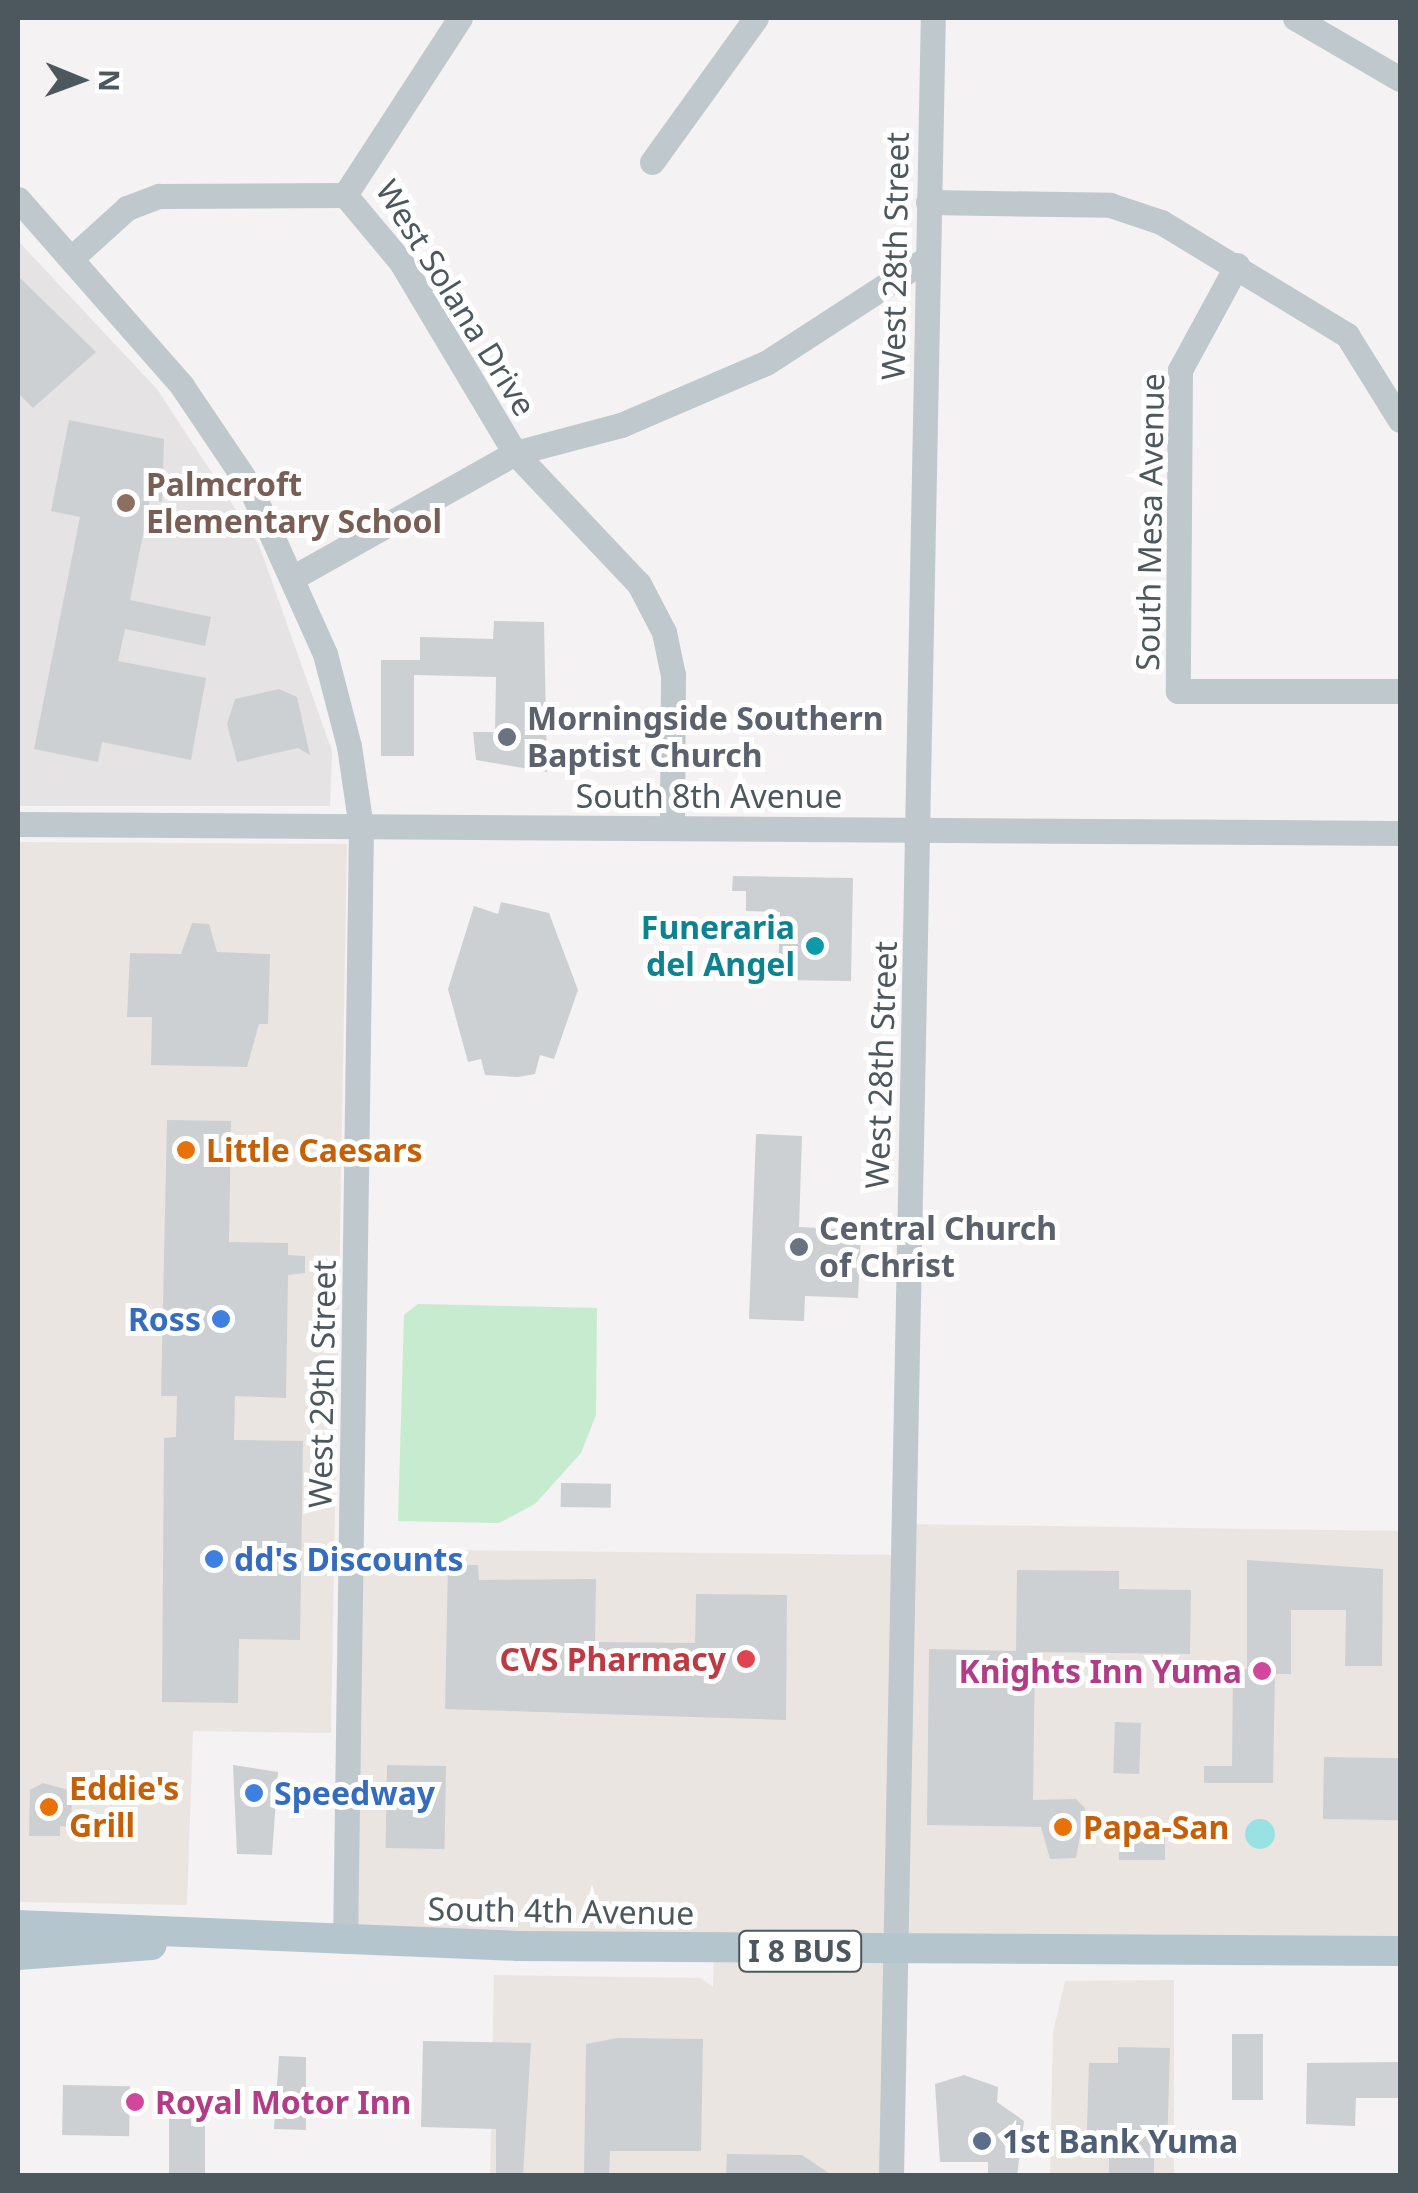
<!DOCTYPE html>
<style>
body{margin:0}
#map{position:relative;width:1418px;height:2193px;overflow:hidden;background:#f4f2f2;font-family:"Noto Sans",sans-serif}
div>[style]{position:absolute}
.commercial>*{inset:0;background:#eae5e0}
.education>*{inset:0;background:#e5e3e4}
.green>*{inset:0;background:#c6ebce}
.water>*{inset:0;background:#99e2e3}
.round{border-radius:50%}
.building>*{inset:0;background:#ccd0d3;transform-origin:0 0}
.minor>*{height:25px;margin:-12.5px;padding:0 12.5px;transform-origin:12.5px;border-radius:12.5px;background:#bfc8cd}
.major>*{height:30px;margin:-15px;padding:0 15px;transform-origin:15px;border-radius:15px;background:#b5c5cd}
.dots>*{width:28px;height:28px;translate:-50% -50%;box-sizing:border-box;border:5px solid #fff;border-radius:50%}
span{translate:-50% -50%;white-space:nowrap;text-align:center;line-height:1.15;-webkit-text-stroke:10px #fff;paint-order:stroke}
.shield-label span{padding:2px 8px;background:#fff;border:2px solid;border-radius:8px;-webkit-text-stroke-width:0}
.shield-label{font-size:30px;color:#4c585d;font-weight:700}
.street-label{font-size:32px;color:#4c585d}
.education-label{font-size:32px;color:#785e54;font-weight:700}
.left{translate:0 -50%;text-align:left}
.worship-label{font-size:32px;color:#5b616d;font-weight:700}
.culture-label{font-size:32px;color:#0d838f;font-weight:700}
.right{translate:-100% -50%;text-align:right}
.food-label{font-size:32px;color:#c56008;font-weight:700}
.shop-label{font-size:32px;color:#366cbe;font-weight:700}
.health-label{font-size:32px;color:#be3a42;font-weight:700}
.hotel-label{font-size:32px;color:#b23c85;font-weight:700}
.service-label{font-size:32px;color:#4e5e75;font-weight:700}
.frame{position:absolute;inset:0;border:20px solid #4c585d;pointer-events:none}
.north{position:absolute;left:30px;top:30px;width:100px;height:100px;-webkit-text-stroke:8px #fff;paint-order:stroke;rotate:91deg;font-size:28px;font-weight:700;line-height:40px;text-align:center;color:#4c585d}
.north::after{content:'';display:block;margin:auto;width:35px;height:45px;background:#4c585d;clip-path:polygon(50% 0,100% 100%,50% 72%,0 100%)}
</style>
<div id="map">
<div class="commercial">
<i style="clip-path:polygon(18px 842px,347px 844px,331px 1733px,193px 1731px,187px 1905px,18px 1902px)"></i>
<i style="clip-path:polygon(902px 1524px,1400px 1531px,1400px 1951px,897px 1952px,891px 2175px,490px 2175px,494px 1975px,700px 1978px,713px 1987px,714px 1949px,345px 1941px,352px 1549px,901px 1555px)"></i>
<i style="clip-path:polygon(1174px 1980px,1174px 2175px,1050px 2176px,1053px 2032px,1065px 1981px)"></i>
</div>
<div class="education">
<i style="clip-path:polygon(18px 241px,157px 389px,259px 545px,332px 751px,330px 806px,18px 806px)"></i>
</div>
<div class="green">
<i style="clip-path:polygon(418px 1304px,597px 1308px,596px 1415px,581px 1453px,535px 1504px,499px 1523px,398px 1521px,404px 1315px)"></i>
</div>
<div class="water">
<i class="round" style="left:1245px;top:1819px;width:30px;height:30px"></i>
</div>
<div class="building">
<i style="clip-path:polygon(18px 276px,96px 352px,33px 408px,18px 393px)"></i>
<i style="clip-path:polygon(69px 420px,164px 439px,162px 502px,150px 499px,130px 600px,211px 617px,205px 646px,125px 629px,118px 661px,206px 678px,191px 760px,102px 742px,98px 762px,34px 749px,80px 517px,51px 511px)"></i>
<i style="clip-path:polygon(494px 621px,544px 622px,547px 772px,476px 760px,473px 732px,495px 732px,496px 677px,414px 675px,414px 756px,381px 756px,381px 660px,420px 660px,420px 637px,493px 639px)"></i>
<i style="clip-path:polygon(279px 689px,297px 697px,310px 755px,298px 748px,237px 762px,227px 724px,235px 699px)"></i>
<i style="clip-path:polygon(733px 876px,853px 878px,851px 981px,778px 980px,780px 912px,746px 911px,746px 891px,732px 891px)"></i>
<i style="clip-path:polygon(501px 902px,549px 913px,578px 990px,554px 1059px,540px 1055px,535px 1074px,518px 1077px,485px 1075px,481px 1059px,468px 1062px,448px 989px,474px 906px,498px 914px)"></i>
<i style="clip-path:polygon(192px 923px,209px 924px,217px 952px,270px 954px,268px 1024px,259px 1024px,247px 1067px,151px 1065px,152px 1017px,127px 1017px,130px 953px,181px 954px)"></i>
<i style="clip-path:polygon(167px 1120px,231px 1121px,229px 1242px,288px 1243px,288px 1255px,305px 1256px,305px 1273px,288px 1275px,286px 1398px,235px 1396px,234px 1440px,303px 1441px,300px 1640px,239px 1639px,238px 1703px,162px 1702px,164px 1438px,176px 1437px,177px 1396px,161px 1396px)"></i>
<i style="clip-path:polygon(756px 1134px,802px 1136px,799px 1227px,861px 1230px,858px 1298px,805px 1296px,804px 1321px,749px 1319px)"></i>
<i style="left:561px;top:1483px;width:50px;height:24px;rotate:1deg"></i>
<i style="clip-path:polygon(1247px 1560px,1383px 1569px,1382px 1666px,1345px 1666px,1346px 1610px,1291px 1610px,1291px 1674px,1275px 1674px,1273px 1783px,1204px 1783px,1204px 1766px,1232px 1766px,1233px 1669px,1247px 1669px)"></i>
<i style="clip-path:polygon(448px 1565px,478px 1565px,479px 1580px,596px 1579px,595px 1642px,695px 1643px,696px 1594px,787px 1595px,786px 1720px,445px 1709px)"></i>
<i style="clip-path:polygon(1017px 1570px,1119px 1571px,1119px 1589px,1191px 1590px,1190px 1654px,1035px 1652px,1033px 1800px,1076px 1799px,1085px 1808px,1076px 1858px,1050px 1859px,1041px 1827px,927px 1825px,929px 1649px,1016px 1651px)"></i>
<i style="left:1115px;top:1722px;width:26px;height:51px;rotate:2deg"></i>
<i style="left:1324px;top:1757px;width:76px;height:62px;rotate:1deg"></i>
<i style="clip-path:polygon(233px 1765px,278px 1772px,272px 1855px,237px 1854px)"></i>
<i style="left:387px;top:1765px;width:59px;height:83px;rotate:1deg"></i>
<i style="clip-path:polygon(43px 1783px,72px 1791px,71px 1827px,60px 1826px,60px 1836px,29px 1836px,30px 1790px)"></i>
<i style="left:1119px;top:1834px;width:46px;height:26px"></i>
<i style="left:1232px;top:2034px;width:31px;height:66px"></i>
<i style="clip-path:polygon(618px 2038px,703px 2039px,701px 2151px,610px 2151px,609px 2176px,584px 2176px,586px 2044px)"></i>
<i style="clip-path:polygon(423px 2041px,531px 2043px,523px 2176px,496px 2176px,496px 2129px,421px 2127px)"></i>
<i style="clip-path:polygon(1118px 2047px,1170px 2048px,1167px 2149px,1154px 2148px,1154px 2174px,1109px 2173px,1109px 2157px,1086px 2157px,1089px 2063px,1118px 2063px)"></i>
<i style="clip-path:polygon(279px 2056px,306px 2057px,306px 2130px,274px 2129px)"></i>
<i style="clip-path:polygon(1400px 2062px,1400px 2098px,1356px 2098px,1355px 2126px,1306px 2124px,1307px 2063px)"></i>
<i style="clip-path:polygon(964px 2075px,998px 2087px,997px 2102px,1024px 2121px,1017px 2176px,988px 2176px,988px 2162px,940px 2162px,935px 2084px)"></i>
<i style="left:63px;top:2085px;width:67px;height:50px;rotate:1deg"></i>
<i style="left:169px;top:2096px;width:36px;height:80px"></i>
<i style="clip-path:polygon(727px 2154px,802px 2155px,833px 2176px,726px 2176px)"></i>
</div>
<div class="minor">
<i style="left:1295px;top:18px;width:121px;rotate:30.2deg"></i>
<i style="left:652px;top:162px;width:178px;rotate:-54.2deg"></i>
<i style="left:345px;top:195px;width:87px;rotate:50.1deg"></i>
<i style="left:401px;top:262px;width:222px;rotate:59.2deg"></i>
<i style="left:515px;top:453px;width:180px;rotate:46.6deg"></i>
<i style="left:639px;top:584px;width:54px;rotate:62.5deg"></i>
<i style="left:664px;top:632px;width:44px;rotate:78.2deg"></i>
<i style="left:673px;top:675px;width:153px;rotate:90.4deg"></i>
<i style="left:345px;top:195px;width:211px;rotate:-57deg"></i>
<i style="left:18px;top:199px;width:249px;rotate:48.7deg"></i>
<i style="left:182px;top:386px;width:122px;rotate:56deg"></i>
<i style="left:250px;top:487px;width:183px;rotate:65.8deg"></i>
<i style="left:325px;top:654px;width:95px;rotate:75.4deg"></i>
<i style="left:349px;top:746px;width:82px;rotate:81.6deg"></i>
<i style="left:361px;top:827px;width:1114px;rotate:90.82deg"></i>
<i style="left:928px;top:202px;width:182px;rotate:0.9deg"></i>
<i style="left:1110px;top:205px;width:54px;rotate:18.4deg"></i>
<i style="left:1161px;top:222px;width:218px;rotate:31.3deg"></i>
<i style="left:1347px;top:335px;width:100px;rotate:58.1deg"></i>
<i style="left:75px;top:255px;width:70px;rotate:-42.1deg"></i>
<i style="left:127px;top:208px;width:34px;rotate:-21deg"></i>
<i style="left:159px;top:196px;width:186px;rotate:-0.3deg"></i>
<i style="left:1237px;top:265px;width:119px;rotate:118.5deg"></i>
<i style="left:1180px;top:370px;width:321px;rotate:90.4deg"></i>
<i style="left:1178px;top:691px;width:222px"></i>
<i style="left:294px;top:577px;width:253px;rotate:-29.3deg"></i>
<i style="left:515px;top:453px;width:110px;rotate:-14.8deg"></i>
<i style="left:621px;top:425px;width:158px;rotate:-23.2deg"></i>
<i style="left:766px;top:363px;width:191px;rotate:-33deg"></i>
<i style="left:18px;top:824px;width:1382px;rotate:0.37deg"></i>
<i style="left:891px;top:2176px;width:2158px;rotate:-88.89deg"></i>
</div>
<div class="major">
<i style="left:18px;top:1925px;width:501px;rotate:2.4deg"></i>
<i style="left:519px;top:1946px;width:881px;rotate:0.33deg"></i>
<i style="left:18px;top:1955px;width:134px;rotate:-4.3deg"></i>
</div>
<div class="dots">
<i style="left:126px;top:503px;background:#8d6e63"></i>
<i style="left:507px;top:737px;background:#6b7280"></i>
<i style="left:815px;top:946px;background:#0f9aa8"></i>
<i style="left:186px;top:1150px;background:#e8710a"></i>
<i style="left:799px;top:1247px;background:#6b7280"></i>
<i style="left:221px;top:1319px;background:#3f7fe0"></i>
<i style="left:214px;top:1559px;background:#3f7fe0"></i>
<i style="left:746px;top:1659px;background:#e0444e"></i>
<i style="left:1262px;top:1671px;background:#d1479c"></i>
<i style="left:254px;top:1793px;background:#3f7fe0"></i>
<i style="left:49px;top:1807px;background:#e8710a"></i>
<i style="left:1063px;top:1827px;background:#e8710a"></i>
<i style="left:135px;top:2102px;background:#d1479c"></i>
<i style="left:982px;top:2141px;background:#5c6f8a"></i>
</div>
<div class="shield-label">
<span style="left:800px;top:1951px">I 8 BUS</span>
</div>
<div class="street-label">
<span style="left:895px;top:256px;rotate:-89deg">West 28th Street</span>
<span style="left:456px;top:298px;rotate:58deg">West Solana Drive</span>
<span style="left:1150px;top:522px;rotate:-89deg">South Mesa Avenue</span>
<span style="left:709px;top:796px">South 8th Avenue</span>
<span style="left:881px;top:1065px;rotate:-88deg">West 28th Street</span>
<span style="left:322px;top:1384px;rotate:-89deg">West 29th Street</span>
<span style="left:561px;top:1911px;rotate:1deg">South 4th Avenue</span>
</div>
<div class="education-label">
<span class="left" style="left:146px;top:503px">Palmcroft<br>Elementary School</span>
</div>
<div class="worship-label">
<span class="left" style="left:527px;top:737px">Morningside Southern<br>Baptist Church</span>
<span class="left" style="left:819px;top:1247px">Central Church<br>of Christ</span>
</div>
<div class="culture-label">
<span class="right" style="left:795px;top:946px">Funeraria<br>del Angel</span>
</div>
<div class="food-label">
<span class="left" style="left:206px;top:1150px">Little Caesars</span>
<span class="left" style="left:69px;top:1807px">Eddie's<br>Grill</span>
<span class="left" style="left:1083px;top:1827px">Papa-San</span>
</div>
<div class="shop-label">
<span class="right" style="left:201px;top:1319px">Ross</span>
<span class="left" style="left:234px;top:1559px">dd's Discounts</span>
<span class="left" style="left:274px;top:1793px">Speedway</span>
</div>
<div class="health-label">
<span class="right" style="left:726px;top:1659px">CVS Pharmacy</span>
</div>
<div class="hotel-label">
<span class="right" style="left:1242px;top:1671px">Knights Inn Yuma</span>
<span class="left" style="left:155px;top:2102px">Royal Motor Inn</span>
</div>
<div class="service-label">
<span class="left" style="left:1002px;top:2141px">1st Bank Yuma</span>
</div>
<div class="frame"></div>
<div class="north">N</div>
</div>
